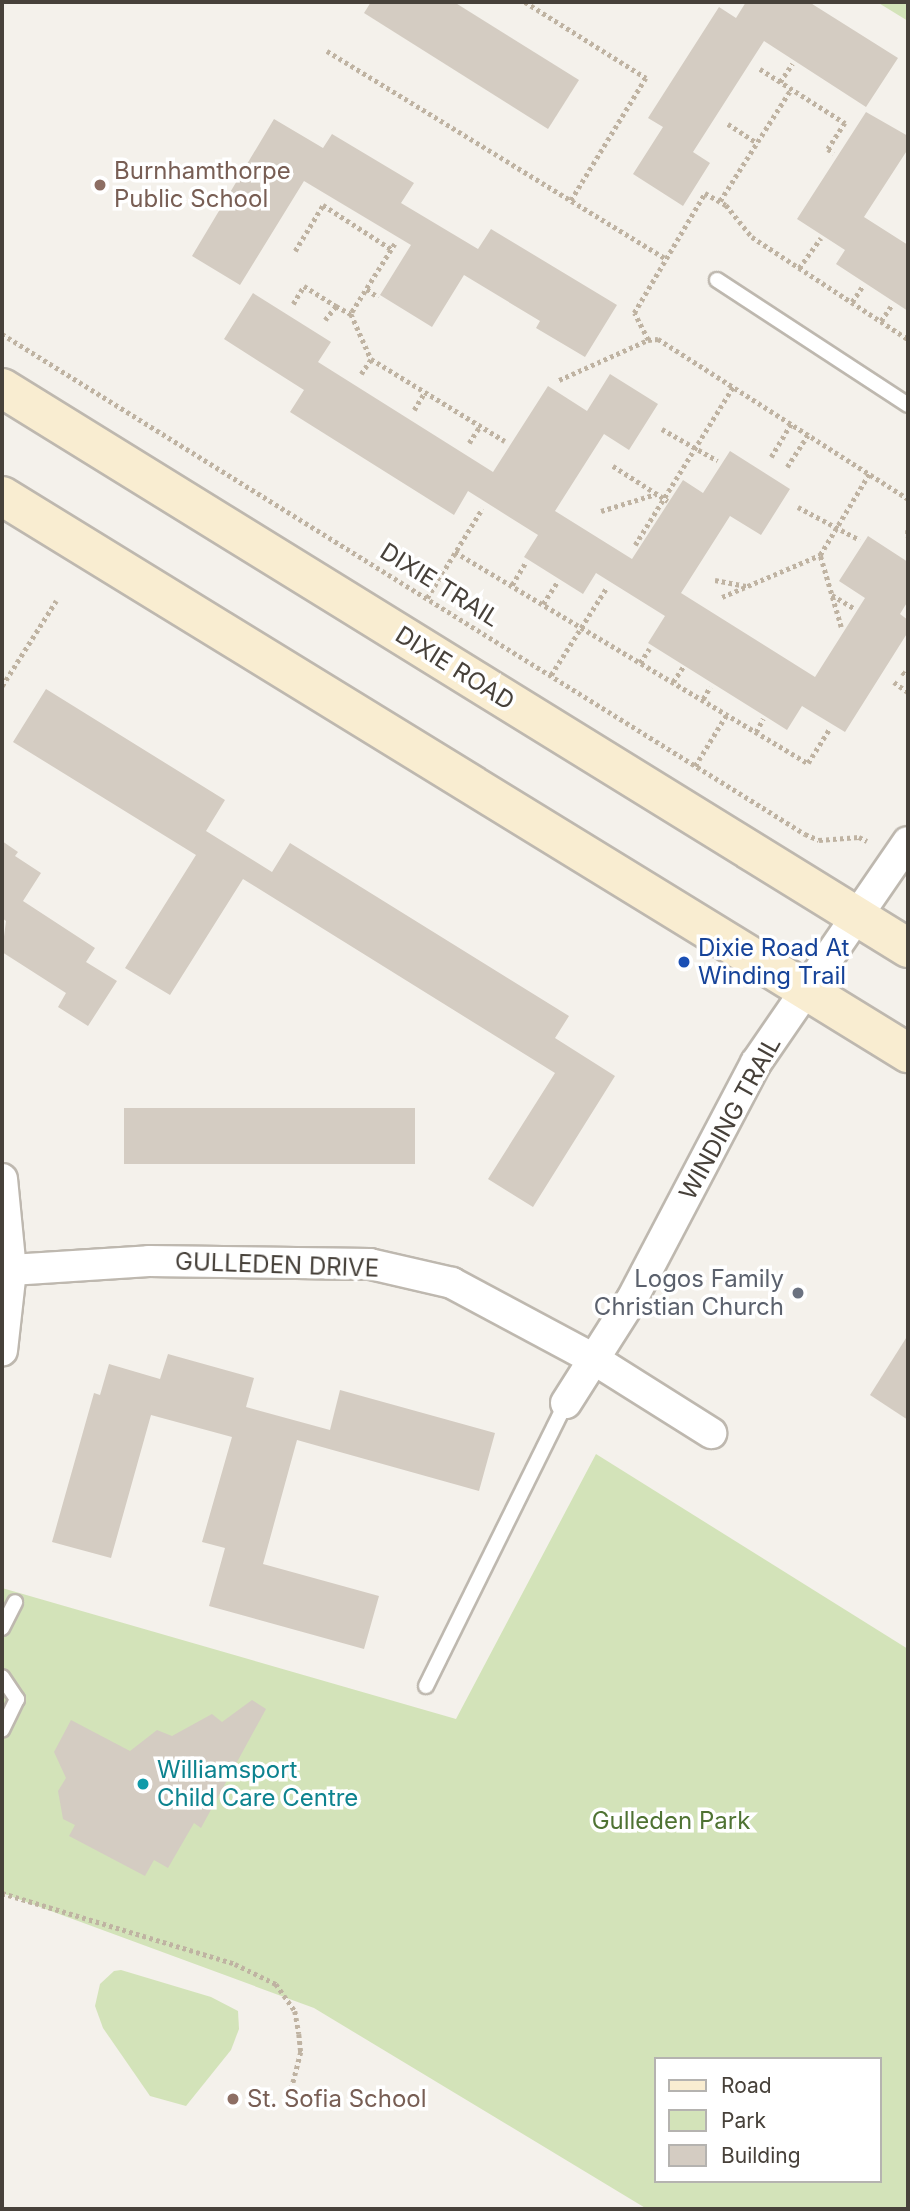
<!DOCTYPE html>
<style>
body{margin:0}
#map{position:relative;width:910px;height:2211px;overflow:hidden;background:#f4f1eb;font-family:Inter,sans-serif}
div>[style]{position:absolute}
.green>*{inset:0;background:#d3e3b9}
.building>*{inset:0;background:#d4ccc2;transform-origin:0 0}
.path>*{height:4.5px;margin-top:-2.25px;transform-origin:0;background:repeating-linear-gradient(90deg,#bfb3a2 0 3.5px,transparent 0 7px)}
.roads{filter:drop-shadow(2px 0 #beb8af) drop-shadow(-2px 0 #beb8af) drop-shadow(0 2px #beb8af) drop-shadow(0 -2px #beb8af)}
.service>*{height:14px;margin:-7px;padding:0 7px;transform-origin:7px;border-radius:7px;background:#fff}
.minor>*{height:30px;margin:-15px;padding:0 15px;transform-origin:15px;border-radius:15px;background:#fff}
.secondary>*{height:38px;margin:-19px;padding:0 19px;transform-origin:19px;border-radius:19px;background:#f9edd1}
.dots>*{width:19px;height:19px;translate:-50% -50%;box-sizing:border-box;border:4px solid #fff;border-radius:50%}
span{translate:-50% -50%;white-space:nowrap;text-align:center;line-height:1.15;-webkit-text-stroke:7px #fff;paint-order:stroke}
.education-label{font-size:24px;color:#785e54}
.left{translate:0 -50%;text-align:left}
.street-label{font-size:24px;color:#47413a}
.transit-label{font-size:24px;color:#164399}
.worship-label{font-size:24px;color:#5b616d}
.right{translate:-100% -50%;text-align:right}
.culture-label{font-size:24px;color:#0d838f}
.park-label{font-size:24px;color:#4f7333}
.frame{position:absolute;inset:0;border:4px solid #47413a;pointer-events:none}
.legend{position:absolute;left:654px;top:2057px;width:228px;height:126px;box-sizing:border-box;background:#fff;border:2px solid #b5b3b0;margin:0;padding:9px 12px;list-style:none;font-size:21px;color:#47413a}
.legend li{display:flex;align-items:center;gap:14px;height:35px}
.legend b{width:35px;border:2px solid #b5b3b0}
</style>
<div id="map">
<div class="green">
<i style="clip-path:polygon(877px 2px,908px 2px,908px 21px)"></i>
<i style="clip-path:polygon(evenodd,596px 1454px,908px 1649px,908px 2209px,647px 2209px,314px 2008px,2px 1893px,2px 1588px,456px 1719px,596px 1454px,656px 2059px,880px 2059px,880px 2181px,656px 2181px,656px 2059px)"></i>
<i style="clip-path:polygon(121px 1970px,211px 1997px,238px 2011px,239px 2029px,231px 2050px,186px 2106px,150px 2096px,103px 2028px,95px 2006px,100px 1984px,114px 1971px)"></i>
</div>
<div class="building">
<i style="clip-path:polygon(371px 2px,454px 2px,579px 80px,548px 129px,364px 13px)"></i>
<i style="clip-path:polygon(746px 2px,809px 2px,898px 58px,866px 107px,764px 41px,693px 152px,710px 163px,683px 206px,633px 174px,663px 127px,648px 118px,719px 7px,736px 18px)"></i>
<i style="clip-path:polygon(866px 112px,908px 136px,908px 149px,864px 217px,908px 245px,908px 311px,836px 264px,845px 250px,797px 219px)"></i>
<i style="clip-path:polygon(274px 119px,323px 148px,332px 134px,414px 183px,401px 203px,478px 249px,491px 229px,617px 305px,585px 357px,536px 328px,540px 321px,464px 275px,432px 327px,380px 295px,411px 245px,304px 181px,240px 285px,192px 256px)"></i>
<i style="clip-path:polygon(253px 293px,331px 342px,318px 362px,493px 472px,548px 386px,587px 411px,610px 374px,658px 404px,629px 450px,604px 434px,555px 511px,632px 559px,683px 480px,703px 493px,730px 451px,790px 489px,761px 535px,730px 516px,681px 593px,815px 677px,865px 598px,839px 581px,868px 536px,908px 562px,908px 601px,900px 614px,908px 620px,908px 632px,845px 732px,802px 706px,787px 730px,648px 643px,665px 616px,596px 573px,583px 594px,524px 557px,538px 535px,468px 491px,454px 515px,290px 412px,304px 390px,224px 339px)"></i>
<i style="clip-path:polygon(46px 689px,225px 800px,206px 831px,272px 872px,290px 843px,569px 1016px,555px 1038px,615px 1076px,533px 1207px,488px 1179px,555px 1073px,243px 879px,170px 995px,125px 968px,196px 855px,13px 742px)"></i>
<i style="clip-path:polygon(2px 841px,18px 852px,15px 856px,41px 873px,23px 901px,95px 948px,86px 962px,117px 981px,88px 1026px,58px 1007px,66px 993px,2px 952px,6px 921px,2px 918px)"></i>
<i style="left:124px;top:1108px;width:291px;height:56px"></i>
<i style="clip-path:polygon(908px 1335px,908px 1420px,870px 1395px)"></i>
<i style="clip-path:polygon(168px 1354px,254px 1378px,246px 1407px,330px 1430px,340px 1390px,495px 1433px,479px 1491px,297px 1440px,263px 1564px,379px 1596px,364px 1649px,209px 1606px,225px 1548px,202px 1542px,232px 1437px,151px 1415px,111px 1558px,52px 1542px,94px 1393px,100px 1395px,109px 1364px,160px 1379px)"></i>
<i style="clip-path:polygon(252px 1700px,266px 1709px,201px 1828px,194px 1823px,168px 1868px,154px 1860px,145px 1876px,69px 1836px,75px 1825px,63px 1819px,58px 1791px,66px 1778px,54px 1752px,71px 1720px,130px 1751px,157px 1730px,172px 1736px,212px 1714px,222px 1722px)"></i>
</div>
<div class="path">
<i style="left:525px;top:2px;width:143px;rotate:32.1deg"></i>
<i style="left:646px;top:78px;width:144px;rotate:121.4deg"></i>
<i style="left:327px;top:51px;width:398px;rotate:31.5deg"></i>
<i style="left:760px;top:69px;width:101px;rotate:32.4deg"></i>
<i style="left:845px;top:123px;width:31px;rotate:123deg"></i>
<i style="left:828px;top:149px;width:7px;rotate:34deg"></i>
<i style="left:780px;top:82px;width:22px;rotate:-56deg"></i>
<i style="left:728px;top:124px;width:35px;rotate:33deg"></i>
<i style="left:720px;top:201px;width:133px;rotate:-57.6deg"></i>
<i style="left:395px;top:244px;width:83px;rotate:122.2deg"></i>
<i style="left:351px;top:314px;width:49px;rotate:66deg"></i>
<i style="left:371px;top:359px;width:157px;rotate:31.5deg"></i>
<i style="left:295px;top:251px;width:54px;rotate:-58.7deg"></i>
<i style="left:323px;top:205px;width:81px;rotate:32.9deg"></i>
<i style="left:799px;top:268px;width:37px;rotate:-54deg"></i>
<i style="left:367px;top:289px;width:14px;rotate:36deg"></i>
<i style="left:852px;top:302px;width:18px;rotate:-56deg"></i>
<i style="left:293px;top:304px;width:21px;rotate:-59deg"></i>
<i style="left:304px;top:286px;width:38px;rotate:32deg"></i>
<i style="left:325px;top:320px;width:18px;rotate:-52deg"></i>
<i style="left:336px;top:306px;width:17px;rotate:28deg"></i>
<i style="left:881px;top:321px;width:18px;rotate:-56deg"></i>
<i style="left:2px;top:334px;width:946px;rotate:31.91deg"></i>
<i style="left:805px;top:834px;width:15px;rotate:23deg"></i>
<i style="left:819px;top:840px;width:40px;rotate:-4.3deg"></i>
<i style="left:859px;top:837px;width:9px;rotate:27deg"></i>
<i style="left:648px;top:340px;width:10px;rotate:-6deg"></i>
<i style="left:658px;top:339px;width:297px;rotate:32.6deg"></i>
<i style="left:361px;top:374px;width:18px;rotate:-56deg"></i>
<i style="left:559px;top:380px;width:98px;rotate:-24.2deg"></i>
<i style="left:648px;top:340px;width:30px;rotate:-117deg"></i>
<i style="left:634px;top:313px;width:139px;rotate:-59.4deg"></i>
<i style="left:705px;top:193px;width:24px;rotate:30deg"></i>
<i style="left:726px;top:205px;width:41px;rotate:50.9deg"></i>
<i style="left:752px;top:237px;width:186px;rotate:33.2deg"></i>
<i style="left:414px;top:410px;width:21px;rotate:-59deg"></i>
<i style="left:662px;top:429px;width:64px;rotate:29.7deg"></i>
<i style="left:469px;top:443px;width:20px;rotate:-57deg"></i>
<i style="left:771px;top:457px;width:39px;rotate:-59deg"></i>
<i style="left:613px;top:466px;width:65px;rotate:32.5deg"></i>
<i style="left:787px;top:467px;width:38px;rotate:-57deg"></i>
<i style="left:798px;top:507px;width:70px;rotate:28deg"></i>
<i style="left:601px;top:511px;width:58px;rotate:-17.2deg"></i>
<i style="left:908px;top:530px;width:7px;rotate:90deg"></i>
<i style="left:635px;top:545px;width:186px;rotate:-58.2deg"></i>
<i style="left:455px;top:552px;width:411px;rotate:30.9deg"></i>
<i style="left:808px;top:763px;width:41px;rotate:-57.8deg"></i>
<i style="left:715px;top:580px;width:33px;rotate:11deg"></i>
<i style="left:512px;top:585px;width:27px;rotate:-59deg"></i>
<i style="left:832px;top:595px;width:27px;rotate:31deg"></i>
<i style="left:722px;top:597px;width:107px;rotate:-23.2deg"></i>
<i style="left:427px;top:598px;width:105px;rotate:-58.3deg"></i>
<i style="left:543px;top:604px;width:27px;rotate:-57deg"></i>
<i style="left:841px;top:627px;width:75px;rotate:-106.3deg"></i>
<i style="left:820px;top:555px;width:95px;rotate:-58.8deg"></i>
<i style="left:640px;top:663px;width:17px;rotate:-57deg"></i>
<i style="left:902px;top:672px;width:7px;rotate:34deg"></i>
<i style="left:551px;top:675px;width:104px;rotate:-57.5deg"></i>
<i style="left:673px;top:682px;width:18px;rotate:-56deg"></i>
<i style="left:894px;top:682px;width:17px;rotate:36deg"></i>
<i style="left:2px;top:686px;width:101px;rotate:-57.6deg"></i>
<i style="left:703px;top:699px;width:14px;rotate:-60deg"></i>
<i style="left:756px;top:732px;width:15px;rotate:-62deg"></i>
<i style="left:695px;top:766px;width:61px;rotate:-58.4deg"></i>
<i style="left:2px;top:1893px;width:244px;rotate:16.9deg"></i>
<i style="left:235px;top:1964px;width:46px;rotate:26deg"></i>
<i style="left:276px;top:1984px;width:33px;rotate:55deg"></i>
<i style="left:295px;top:2011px;width:23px;rotate:80deg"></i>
<i style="left:299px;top:2034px;width:18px;rotate:84deg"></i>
<i style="left:301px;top:2052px;width:40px;rotate:104.4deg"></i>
</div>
<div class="roads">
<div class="service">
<i style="left:717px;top:280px;width:228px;rotate:33.2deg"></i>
<i style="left:2px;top:1628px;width:29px;rotate:-63deg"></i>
<i style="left:2px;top:1677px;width:27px;rotate:56deg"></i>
<i style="left:17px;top:1699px;width:34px;rotate:116deg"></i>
<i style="left:426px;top:1686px;width:316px;rotate:-63.7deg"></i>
</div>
<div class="minor">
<i style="left:2px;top:1179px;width:91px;rotate:84.4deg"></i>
<i style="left:11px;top:1270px;width:81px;rotate:96.4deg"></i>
<i style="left:11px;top:1270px;width:138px;rotate:-3.7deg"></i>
<i style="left:149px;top:1261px;width:221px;rotate:0.8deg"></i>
<i style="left:370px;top:1264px;width:84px;rotate:13deg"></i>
<i style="left:452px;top:1283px;width:159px;rotate:28.2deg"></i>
<i style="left:592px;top:1358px;width:141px;rotate:32.2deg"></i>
<i style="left:566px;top:1403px;width:123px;rotate:-57.6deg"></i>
<i style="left:632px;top:1299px;width:267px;rotate:-62.3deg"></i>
<i style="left:756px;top:1063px;width:268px;rotate:-55.5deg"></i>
</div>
<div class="secondary">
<i style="left:2px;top:388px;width:1065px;rotate:31.72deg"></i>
<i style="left:2px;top:496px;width:1064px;rotate:31.58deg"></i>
</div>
</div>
<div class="dots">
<i style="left:100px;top:185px;background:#8d6e63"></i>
<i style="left:684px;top:962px;background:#1a4fb4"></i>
<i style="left:798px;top:1293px;background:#6b7280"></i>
<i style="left:143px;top:1784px;background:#0f9aa8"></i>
<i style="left:233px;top:2099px;background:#8d6e63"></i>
</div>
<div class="education-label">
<span class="left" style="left:114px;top:185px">Burnhamthorpe<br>Public School</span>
<span class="left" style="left:247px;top:2099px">St. Sofia School</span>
</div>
<div class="street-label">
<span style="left:440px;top:585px;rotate:32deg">DIXIE TRAIL</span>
<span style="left:455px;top:668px;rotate:32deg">DIXIE ROAD</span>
<span style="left:730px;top:1118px;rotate:-61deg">WINDING TRAIL</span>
<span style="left:277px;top:1265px;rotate:2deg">GULLEDEN DRIVE</span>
</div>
<div class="transit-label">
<span class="left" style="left:698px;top:962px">Dixie Road At<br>Winding Trail</span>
</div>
<div class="worship-label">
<span class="right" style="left:784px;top:1293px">Logos Family<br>Christian Church</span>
</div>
<div class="culture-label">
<span class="left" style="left:157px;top:1784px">Williamsport<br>Child Care Centre</span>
</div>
<div class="park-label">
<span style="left:671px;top:1821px">Gulleden Park</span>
</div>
<div class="frame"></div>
<ul class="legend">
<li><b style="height:9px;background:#f9edd1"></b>Road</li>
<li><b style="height:19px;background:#d3e3b9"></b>Park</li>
<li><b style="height:19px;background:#d4ccc2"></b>Building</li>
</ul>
</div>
